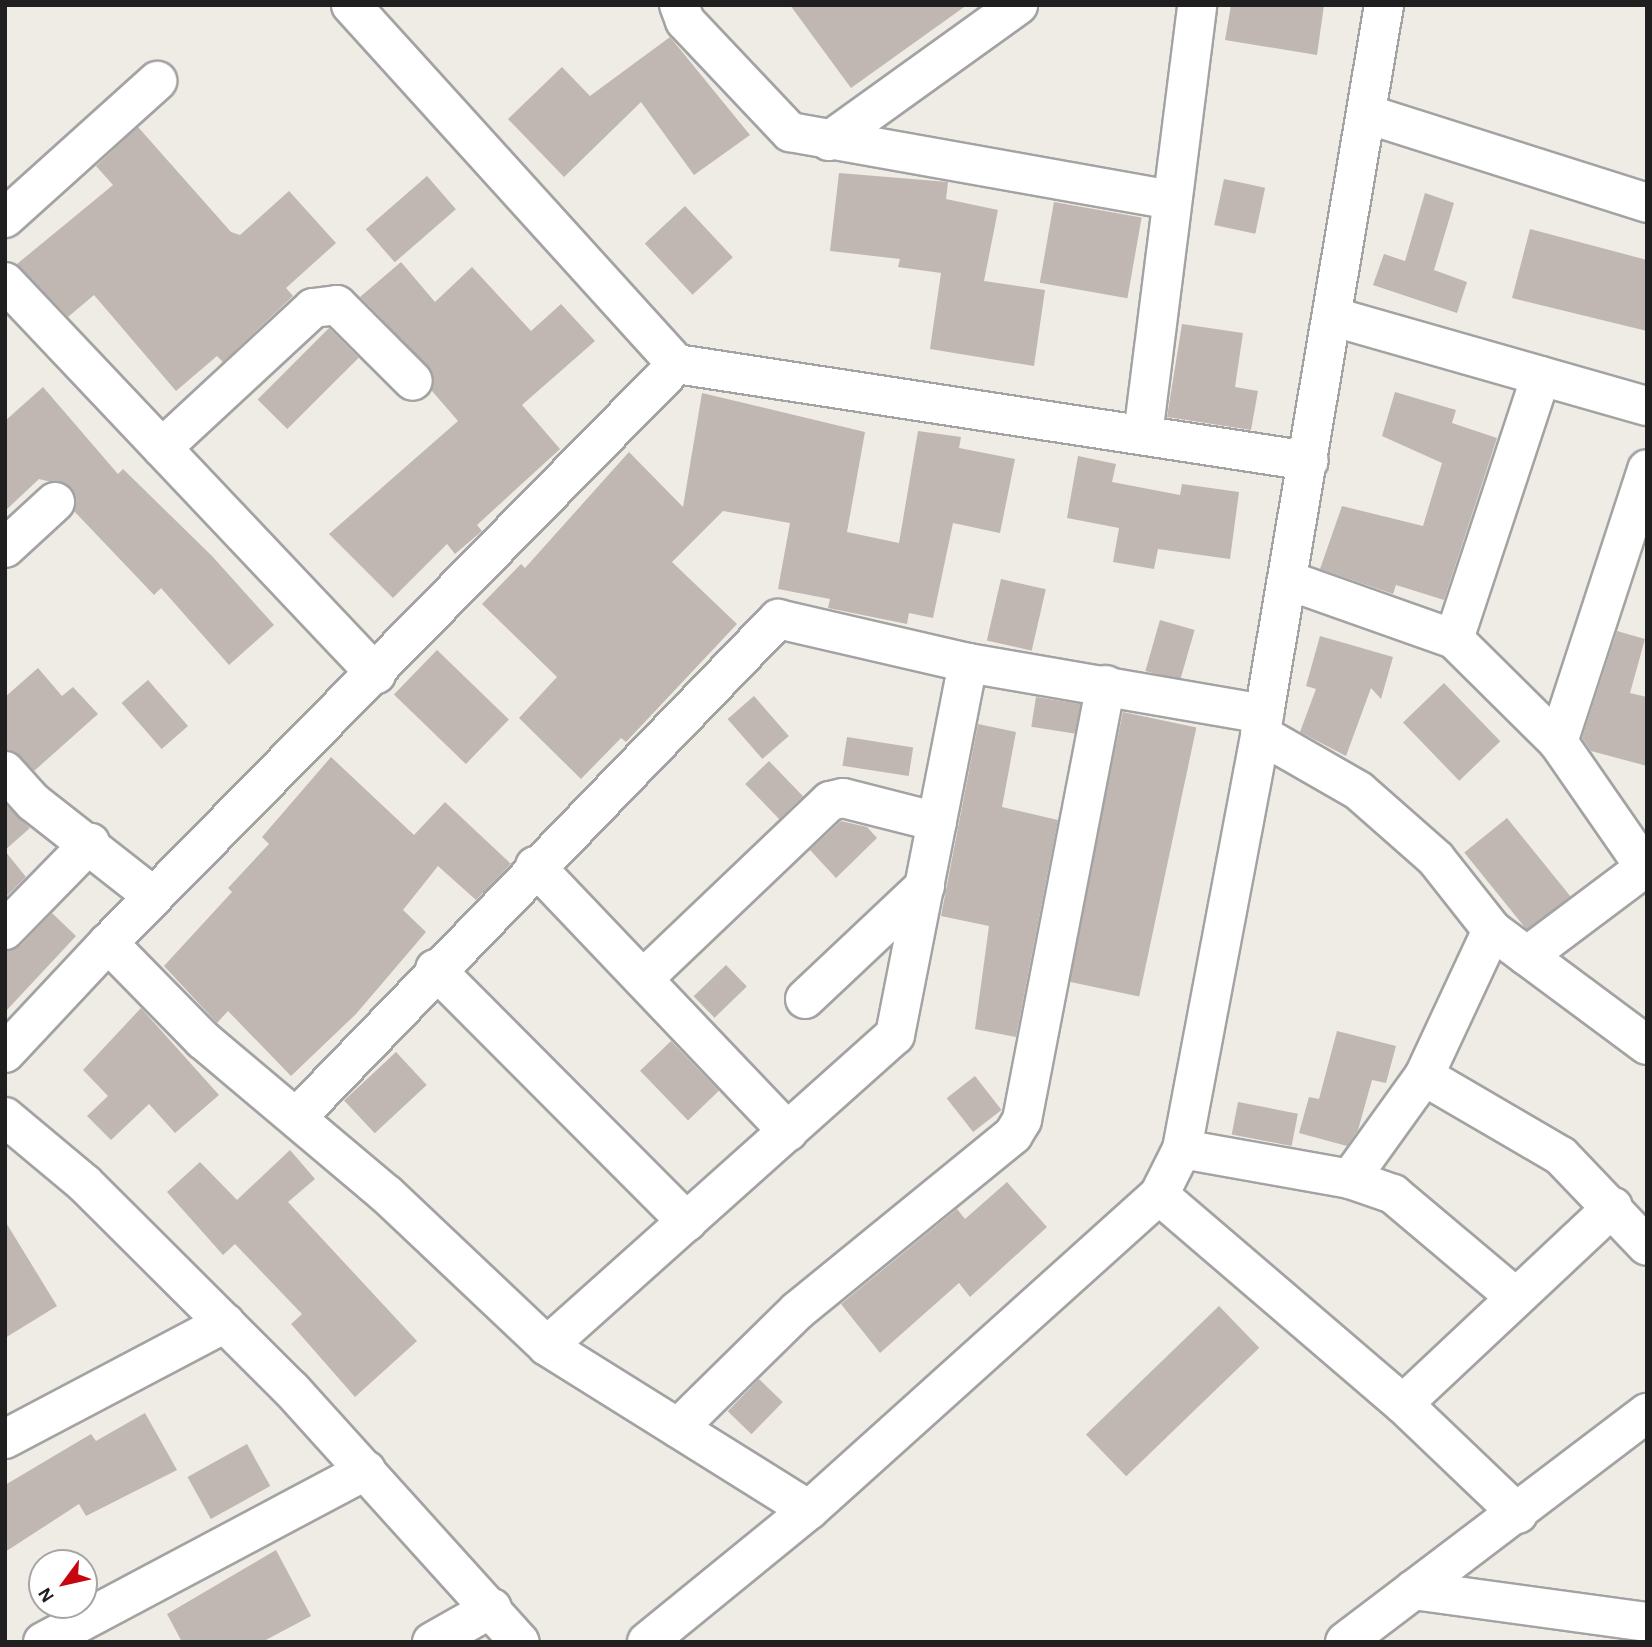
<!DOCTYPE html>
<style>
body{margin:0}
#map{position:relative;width:1652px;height:1647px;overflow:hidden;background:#efebe5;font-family:"Alegreya Sans",sans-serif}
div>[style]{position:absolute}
.building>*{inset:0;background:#c0b7b2;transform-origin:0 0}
.roads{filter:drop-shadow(2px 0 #a3a3a3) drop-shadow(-2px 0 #a3a3a3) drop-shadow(0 2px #a3a3a3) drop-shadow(0 -2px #a3a3a3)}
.minor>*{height:38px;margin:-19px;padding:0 19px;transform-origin:19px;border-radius:19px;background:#fff}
span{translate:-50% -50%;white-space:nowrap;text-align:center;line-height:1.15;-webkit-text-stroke:7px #fff;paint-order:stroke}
.frame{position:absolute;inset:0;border:7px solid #1f1f1f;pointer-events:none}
.north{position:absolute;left:28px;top:1549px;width:70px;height:70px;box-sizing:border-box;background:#fff;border:2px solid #a5a5a5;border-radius:50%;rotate:237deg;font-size:19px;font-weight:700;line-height:28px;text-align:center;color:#1f1f1f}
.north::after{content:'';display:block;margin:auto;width:24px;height:32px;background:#c60712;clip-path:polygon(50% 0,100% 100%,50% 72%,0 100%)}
</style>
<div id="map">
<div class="building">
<i style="clip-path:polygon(790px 5px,967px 5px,851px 88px)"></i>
<i style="clip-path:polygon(1231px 5px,1324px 5px,1317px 55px,1225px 40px)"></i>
<i style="clip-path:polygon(670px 37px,750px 135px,694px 175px,641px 102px,564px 177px,508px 119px,562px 67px,590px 96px)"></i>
<i style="clip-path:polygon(138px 127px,231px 232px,240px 235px,289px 191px,336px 243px,286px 288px,293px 296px,223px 362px,217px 356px,176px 391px,94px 295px,68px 317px,17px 264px,113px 185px,96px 166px)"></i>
<i style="clip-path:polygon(839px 173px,948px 182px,946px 199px,998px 210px,984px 281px,1045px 290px,1034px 366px,930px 349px,941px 273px,898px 267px,900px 259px,830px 251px)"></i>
<i style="left:427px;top:176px;width:44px;height:81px;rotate:49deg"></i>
<i style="left:1224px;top:179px;width:42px;height:47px;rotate:12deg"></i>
<i style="clip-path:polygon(1425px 193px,1454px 203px,1434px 270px,1467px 282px,1457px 313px,1373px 285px,1384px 254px,1405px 261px)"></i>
<i style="left:1054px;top:202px;width:89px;height:82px;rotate:10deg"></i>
<i style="left:685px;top:206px;width:70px;height:55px;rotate:47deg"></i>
<i style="clip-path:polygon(1530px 229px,1647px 260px,1647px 331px,1512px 298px)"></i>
<i style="clip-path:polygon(401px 262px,435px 302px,472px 267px,531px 331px,561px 304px,595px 341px,522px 405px,560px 449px,477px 525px,482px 531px,455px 554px,447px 544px,393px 598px,329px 534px,458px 421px,432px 391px,428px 366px,360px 297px)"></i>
<i style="clip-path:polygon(1182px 324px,1243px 333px,1235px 387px,1258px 391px,1251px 430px,1167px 417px)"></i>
<i style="left:329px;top:328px;width:42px;height:101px;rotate:45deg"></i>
<i style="clip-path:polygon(43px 387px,118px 474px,123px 469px,212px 556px,274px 625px,229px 665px,161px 588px,154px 595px,74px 511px,71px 487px,39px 479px,5px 511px,5px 421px)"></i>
<i style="clip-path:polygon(1395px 392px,1456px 410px,1452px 423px,1497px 438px,1444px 600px,1396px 585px,1393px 594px,1320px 569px,1342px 506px,1423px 526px,1442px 463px,1382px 436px)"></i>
<i style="clip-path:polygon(702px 393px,865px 432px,847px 532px,899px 543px,918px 431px,961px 437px,959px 448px,1015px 459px,1000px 533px,953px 523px,933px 618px,909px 613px,907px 624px,828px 608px,830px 599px,778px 589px,790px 523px,723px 511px,672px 562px,737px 624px,626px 742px,621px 738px,581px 779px,519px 718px,557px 677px,482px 604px,521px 564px,525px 568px,629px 452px,683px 507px)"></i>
<i style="clip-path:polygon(1078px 456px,1116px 464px,1112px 482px,1180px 495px,1182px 484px,1239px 492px,1230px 559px,1158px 549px,1154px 569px,1113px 562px,1119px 528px,1067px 518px)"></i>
<i style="left:1001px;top:579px;width:46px;height:63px;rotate:13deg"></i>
<i style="left:1160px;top:620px;width:36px;height:53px;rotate:16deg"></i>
<i style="clip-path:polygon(1617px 631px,1645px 639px,1630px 693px,1647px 697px,1647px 766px,1591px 751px,1582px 738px)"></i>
<i style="clip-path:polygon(1320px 636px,1393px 657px,1381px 699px,1371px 688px,1346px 756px,1300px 732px,1316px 689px,1306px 686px)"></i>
<i style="left:437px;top:650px;width:100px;height:62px;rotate:44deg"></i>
<i style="clip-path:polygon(38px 668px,62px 696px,73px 687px,98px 714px,34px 771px,5px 750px,5px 697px)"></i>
<i style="left:148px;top:680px;width:61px;height:35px;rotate:49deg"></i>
<i style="left:1444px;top:683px;width:81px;height:57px;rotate:46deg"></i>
<i style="left:754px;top:696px;width:53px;height:35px;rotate:49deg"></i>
<i style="left:1036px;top:697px;width:45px;height:30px;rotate:9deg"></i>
<i style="left:1123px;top:712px;width:75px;height:275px;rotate:12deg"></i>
<i style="clip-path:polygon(978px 724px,1016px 732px,1002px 807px,1058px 820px,1016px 1037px,975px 1029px,989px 926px,941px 916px)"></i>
<i style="left:847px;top:737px;width:67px;height:29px;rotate:9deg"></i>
<i style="clip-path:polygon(331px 757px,414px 835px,445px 802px,511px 864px,476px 900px,438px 866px,403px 910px,426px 932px,356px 1014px,291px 1076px,228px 1011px,217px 1023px,164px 966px,232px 892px,228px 888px,269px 844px,262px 837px)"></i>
<i style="left:769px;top:761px;width:49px;height:33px;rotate:46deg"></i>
<i style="clip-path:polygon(5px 804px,30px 828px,5px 850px)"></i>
<i style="left:1507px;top:818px;width:101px;height:55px;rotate:51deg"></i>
<i style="clip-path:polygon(841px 821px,867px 827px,877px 838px,836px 878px,810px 850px)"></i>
<i style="clip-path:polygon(5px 851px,26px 877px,5px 898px)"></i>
<i style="clip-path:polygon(52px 913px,76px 936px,5px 1012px,5px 951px,21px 945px)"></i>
<i style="left:726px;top:965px;width:30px;height:45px;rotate:46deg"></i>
<i style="clip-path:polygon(141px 1008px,219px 1095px,175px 1133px,149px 1104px,111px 1140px,87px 1116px,108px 1096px,83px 1070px)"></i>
<i style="clip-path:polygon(1337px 1031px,1396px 1046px,1386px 1083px,1372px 1080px,1358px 1130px,1347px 1146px,1299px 1133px,1309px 1097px,1319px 1099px)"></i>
<i style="left:671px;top:1041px;width:69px;height:43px;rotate:46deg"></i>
<i style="left:396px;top:1052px;width:45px;height:71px;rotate:47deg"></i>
<i style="left:975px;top:1076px;width:43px;height:36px;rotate:52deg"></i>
<i style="left:1238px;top:1102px;width:61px;height:33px;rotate:11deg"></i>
<i style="clip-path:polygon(290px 1150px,315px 1179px,288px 1202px,417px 1341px,355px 1397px,291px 1324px,302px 1314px,235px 1244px,223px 1255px,167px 1192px,200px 1162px,237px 1200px)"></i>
<i style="clip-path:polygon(1007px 1182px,1047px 1227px,970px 1297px,959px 1283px,880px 1353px,841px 1304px,957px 1209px,965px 1219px)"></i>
<i style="clip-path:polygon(5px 1221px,57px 1306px,5px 1338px)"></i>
<i style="left:1219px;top:1306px;width:58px;height:185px;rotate:46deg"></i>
<i style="left:759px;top:1379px;width:33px;height:45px;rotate:44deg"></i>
<i style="clip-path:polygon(145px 1413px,177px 1470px,86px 1516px,79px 1504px,5px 1552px,5px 1485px,91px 1434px,96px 1441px)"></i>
<i style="left:247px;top:1444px;width:48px;height:68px;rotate:61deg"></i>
<i style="clip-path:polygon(276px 1550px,311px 1616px,262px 1642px,182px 1642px,167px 1614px)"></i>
</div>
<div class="roads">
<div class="minor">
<i style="left:351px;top:5px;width:485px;rotate:47.8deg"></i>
<i style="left:679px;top:5px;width:17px;rotate:69deg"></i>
<i style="left:685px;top:21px;width:153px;rotate:46.6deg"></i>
<i style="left:790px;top:132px;width:384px;rotate:10.1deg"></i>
<i style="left:1370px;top:115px;width:291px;rotate:17.6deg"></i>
<i style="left:829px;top:141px;width:233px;rotate:-35.7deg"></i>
<i style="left:5px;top:218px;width:205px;rotate:-42deg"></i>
<i style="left:5px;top:282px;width:540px;rotate:46.58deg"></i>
<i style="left:1334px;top:317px;width:325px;rotate:15.9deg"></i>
<i style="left:1143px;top:435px;width:433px;rotate:-82.8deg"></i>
<i style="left:162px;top:448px;width:206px;rotate:-42.8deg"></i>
<i style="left:313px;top:308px;width:24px;rotate:-7deg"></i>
<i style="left:337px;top:305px;width:107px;rotate:45deg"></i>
<i style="left:5px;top:548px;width:68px;rotate:-42.6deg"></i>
<i style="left:1287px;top:580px;width:177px;rotate:19.5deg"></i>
<i style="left:1454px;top:639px;width:277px;rotate:-71.7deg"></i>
<i style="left:1454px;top:639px;width:146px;rotate:44.7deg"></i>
<i style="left:1260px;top:734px;width:114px;rotate:29.9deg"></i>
<i style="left:1359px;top:791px;width:103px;rotate:41.4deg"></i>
<i style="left:1436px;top:859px;width:90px;rotate:51.7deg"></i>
<i style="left:1492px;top:930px;width:44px;rotate:36.6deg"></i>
<i style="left:1527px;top:956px;width:150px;rotate:-36.9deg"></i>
<i style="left:5px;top:771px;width:42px;rotate:47.9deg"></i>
<i style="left:33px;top:802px;width:152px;rotate:38.1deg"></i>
<i style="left:535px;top:866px;width:367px;rotate:46.4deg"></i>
<i style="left:1646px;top:869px;width:155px;rotate:-124.7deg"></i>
<i style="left:1558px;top:742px;width:287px;rotate:-71.9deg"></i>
<i style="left:5px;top:930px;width:122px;rotate:-45.7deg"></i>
<i style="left:1527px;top:956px;width:149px;rotate:36.6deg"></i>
<i style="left:435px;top:969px;width:357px;rotate:45.1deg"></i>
<i style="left:643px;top:979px;width:258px;rotate:-43.6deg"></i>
<i style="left:830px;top:801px;width:13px;rotate:-13deg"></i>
<i style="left:843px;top:798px;width:97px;rotate:14.3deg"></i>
<i style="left:805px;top:999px;width:165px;rotate:-43.3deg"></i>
<i style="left:5px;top:1053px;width:151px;rotate:-46.9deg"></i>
<i style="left:1424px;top:1076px;width:159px;rotate:30.3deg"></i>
<i style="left:1561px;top:1156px;width:124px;rotate:46.3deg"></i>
<i style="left:5px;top:1117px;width:103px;rotate:39.9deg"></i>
<i style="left:84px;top:1183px;width:292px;rotate:44.9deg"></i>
<i style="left:291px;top:1389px;width:341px;rotate:47.9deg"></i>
<i style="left:296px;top:1118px;width:694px;rotate:-45.99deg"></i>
<i style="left:778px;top:619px;width:195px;rotate:13deg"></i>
<i style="left:1182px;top:1149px;width:171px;rotate:10.1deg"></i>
<i style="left:1350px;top:1179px;width:46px;rotate:19.2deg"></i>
<i style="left:1393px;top:1194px;width:157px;rotate:40.1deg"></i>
<i style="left:1350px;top:1179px;width:127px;rotate:-54.3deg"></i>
<i style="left:1424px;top:1076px;width:161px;rotate:-65deg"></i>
<i style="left:1159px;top:1195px;width:321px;rotate:40.6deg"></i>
<i style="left:1403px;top:1404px;width:159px;rotate:43.7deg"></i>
<i style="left:547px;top:1346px;width:467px;rotate:-41.8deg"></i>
<i style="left:895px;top:1035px;width:379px;rotate:-78.9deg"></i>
<i style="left:968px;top:663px;width:300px;rotate:9.8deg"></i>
<i style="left:1403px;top:1404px;width:288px;rotate:-43.2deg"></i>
<i style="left:678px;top:1428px;width:167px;rotate:-44.5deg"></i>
<i style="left:797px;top:1311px;width:279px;rotate:-39.2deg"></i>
<i style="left:1013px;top:1135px;width:17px;rotate:-59deg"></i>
<i style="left:1022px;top:1120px;width:443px;rotate:-79.1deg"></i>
<i style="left:5px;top:1439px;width:249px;rotate:-27.8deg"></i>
<i style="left:809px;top:1510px;width:309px;rotate:-148deg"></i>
<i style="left:547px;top:1346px;width:221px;rotate:-136.6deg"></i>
<i style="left:386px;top:1194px;width:239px;rotate:-139.9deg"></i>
<i style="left:203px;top:1040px;width:136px;rotate:-134.4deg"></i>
<i style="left:108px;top:943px;width:812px;rotate:-45.5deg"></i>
<i style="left:677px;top:364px;width:639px;rotate:8.73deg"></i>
<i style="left:1413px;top:1590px;width:236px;rotate:7.8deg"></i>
<i style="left:43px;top:1642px;width:366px;rotate:-28deg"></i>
<i style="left:432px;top:1642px;width:69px;rotate:-29.5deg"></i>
<i style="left:647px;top:1642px;width:209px;rotate:-39.2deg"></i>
<i style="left:809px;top:1510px;width:471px;rotate:-42deg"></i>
<i style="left:1159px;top:1195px;width:51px;rotate:-63.4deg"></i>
<i style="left:1182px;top:1149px;width:443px;rotate:-79.3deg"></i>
<i style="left:1264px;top:714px;width:719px;rotate:-80.39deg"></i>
<i style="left:1345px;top:1642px;width:379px;rotate:-37.2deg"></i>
</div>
</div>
<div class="frame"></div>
<div class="north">N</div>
</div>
